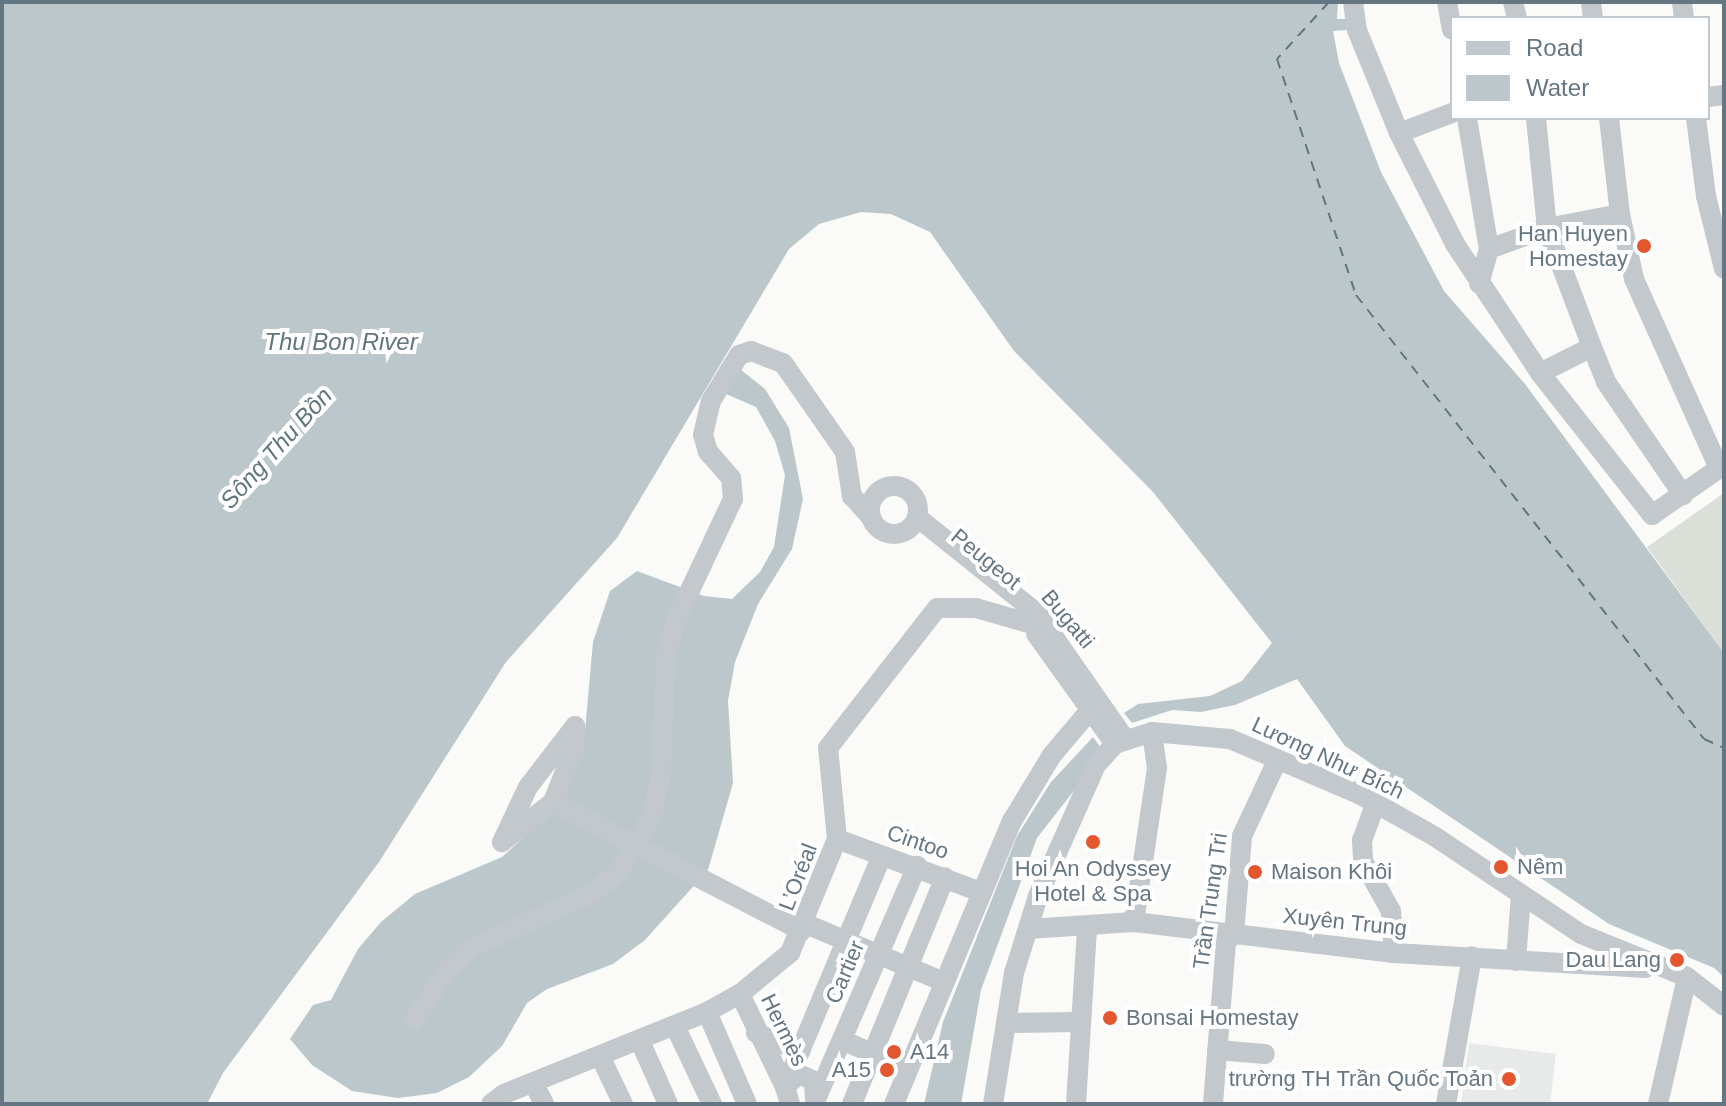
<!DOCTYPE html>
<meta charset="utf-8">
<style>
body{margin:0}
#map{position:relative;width:1726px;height:1106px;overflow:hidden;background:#fafaf8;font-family:Arial,sans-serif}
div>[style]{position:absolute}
.built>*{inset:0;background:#e8e9e9}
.green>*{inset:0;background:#dadfd7}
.water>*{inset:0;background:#bbc7cb}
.ferry>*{height:2px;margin-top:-1px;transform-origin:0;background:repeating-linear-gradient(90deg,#60757c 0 10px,transparent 0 18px)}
.minor>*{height:20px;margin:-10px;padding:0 10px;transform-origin:10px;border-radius:10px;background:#c3c8cc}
.minor>.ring{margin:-10px;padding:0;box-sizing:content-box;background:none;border:20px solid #c3c8cc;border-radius:50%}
.dots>*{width:22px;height:22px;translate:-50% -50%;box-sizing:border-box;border:4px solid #fff;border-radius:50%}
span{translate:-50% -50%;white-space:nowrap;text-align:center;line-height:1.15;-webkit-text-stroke:8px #fff;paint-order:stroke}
.poi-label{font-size:22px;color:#657683}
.right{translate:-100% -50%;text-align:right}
.left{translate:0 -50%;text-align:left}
.street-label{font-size:22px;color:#657683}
.water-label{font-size:24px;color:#60757c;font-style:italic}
.frame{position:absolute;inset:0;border:4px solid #657683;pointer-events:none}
.legend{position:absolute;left:1450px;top:16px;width:260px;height:104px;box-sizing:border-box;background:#fff;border:2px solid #c1c8cd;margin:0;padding:10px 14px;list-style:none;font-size:24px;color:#657683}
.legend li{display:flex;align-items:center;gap:16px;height:40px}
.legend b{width:40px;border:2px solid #c1c8cd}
</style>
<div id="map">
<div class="built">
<i style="clip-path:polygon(1469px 1043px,1556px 1054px,1550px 1104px,1461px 1104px)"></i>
</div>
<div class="green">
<i style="clip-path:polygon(1724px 493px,1724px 653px,1647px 547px)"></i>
</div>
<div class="water">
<i style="clip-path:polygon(2px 2px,1338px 2px,1337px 19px,1346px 19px,1347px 30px,1333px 31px,1339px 63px,1381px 172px,1444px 291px,1525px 384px,1724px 653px,1724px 977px,1714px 968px,1609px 924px,1345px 746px,1297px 679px,1235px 705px,1201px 712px,1172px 710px,1132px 723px,1124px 713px,1138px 704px,1210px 696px,1242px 681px,1272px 643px,1153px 492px,1014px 351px,930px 232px,891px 214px,861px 212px,819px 224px,789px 249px,617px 538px,506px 662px,379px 862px,223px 1073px,207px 1104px,2px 1104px)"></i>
<i style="clip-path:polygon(740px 369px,765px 389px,789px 428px,803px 499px,792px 549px,758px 604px,735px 662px,728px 701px,733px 783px,708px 870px,645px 940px,613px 964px,547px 989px,527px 1003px,502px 1046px,469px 1077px,437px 1093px,398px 1098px,352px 1091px,312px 1065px,290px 1039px,313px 1005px,331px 1000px,358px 949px,381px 922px,415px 894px,502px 857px,552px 812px,583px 753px,593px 642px,610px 591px,637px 571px,704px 596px,732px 599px,760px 572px,774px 547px,785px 475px,775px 441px,756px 407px,726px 394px)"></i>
<i style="clip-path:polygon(1093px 737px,1104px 752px,1037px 838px,981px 990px,961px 1104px,924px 1104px,943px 1022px,1017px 836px,1051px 782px)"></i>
</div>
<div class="ferry">
<i style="left:1329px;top:2px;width:77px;rotate:132.4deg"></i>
<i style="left:1277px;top:59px;width:249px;rotate:71.5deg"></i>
<i style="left:1356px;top:295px;width:564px;rotate:51.91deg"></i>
<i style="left:1704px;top:739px;width:22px;rotate:24deg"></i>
</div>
<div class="minor">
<i style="left:1353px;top:2px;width:28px;rotate:82deg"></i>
<i style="left:1357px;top:30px;width:111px;rotate:67.8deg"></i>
<i style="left:1399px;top:133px;width:124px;rotate:63.2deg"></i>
<i style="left:1455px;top:244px;width:154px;rotate:56.6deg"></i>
<i style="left:1540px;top:373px;width:181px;rotate:51.7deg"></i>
<i style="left:1652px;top:515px;width:88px;rotate:-34.8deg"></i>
<i style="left:1447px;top:2px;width:28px;rotate:80deg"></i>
<i style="left:1513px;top:2px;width:16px;rotate:76deg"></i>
<i style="left:1591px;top:2px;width:16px;rotate:83deg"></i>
<i style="left:1682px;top:2px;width:16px;rotate:83deg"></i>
<i style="left:1708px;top:97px;width:16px;rotate:-7deg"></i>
<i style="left:1467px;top:118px;width:133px;rotate:80.5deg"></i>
<i style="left:1489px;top:249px;width:36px;rotate:106deg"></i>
<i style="left:1536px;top:118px;width:111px;rotate:84.3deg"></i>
<i style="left:1547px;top:228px;width:127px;rotate:69.3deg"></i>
<i style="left:1592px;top:347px;width:38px;rotate:68deg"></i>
<i style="left:1606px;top:382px;width:137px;rotate:55.7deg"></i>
<i style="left:1609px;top:118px;width:97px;rotate:83.5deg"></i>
<i style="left:1620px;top:214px;width:66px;rotate:77.8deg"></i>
<i style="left:1634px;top:279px;width:207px;rotate:65.8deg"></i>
<i style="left:1696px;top:118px;width:79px;rotate:82.7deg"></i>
<i style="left:1706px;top:196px;width:75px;rotate:76.1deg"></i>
<i style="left:1399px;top:133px;width:57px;rotate:-20.7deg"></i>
<i style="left:1489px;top:249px;width:62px;rotate:-19.9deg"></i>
<i style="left:1547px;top:228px;width:74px;rotate:-10.9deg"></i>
<i style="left:1540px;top:373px;width:58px;rotate:-26.6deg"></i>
<i class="ring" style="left:870px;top:486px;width:28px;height:28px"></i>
<i style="left:917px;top:517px;width:154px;rotate:38.7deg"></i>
<i style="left:1037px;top:613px;width:154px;rotate:55.1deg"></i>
<i style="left:1036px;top:634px;width:135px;rotate:54.3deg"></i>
<i style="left:553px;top:802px;width:60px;rotate:-68.6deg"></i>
<i style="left:575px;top:746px;width:20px;rotate:-90deg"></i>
<i style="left:575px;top:726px;width:77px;rotate:127.6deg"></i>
<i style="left:528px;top:787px;width:61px;rotate:115.3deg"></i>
<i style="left:502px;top:842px;width:65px;rotate:-38.1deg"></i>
<i style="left:553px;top:802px;width:280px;rotate:27.4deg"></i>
<i style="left:1375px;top:805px;width:37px;rotate:110deg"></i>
<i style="left:1362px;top:840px;width:21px;rotate:87deg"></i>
<i style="left:1363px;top:861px;width:57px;rotate:60.8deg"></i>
<i style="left:1391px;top:911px;width:42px;rotate:85.9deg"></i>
<i style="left:837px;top:839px;width:153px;rotate:20.2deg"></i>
<i style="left:1134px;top:922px;width:156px;rotate:-81.5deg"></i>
<i style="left:1157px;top:768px;width:36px;rotate:-98deg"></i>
<i style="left:806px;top:924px;width:150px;rotate:22.8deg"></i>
<i style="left:1028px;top:929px;width:106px;rotate:-3.8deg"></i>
<i style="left:1134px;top:922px;width:262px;rotate:6.8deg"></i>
<i style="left:1394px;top:953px;width:252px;rotate:3.4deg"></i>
<i style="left:1516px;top:961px;width:67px;rotate:-85.7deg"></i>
<i style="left:740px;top:994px;width:103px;rotate:64.2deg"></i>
<i style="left:707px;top:1012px;width:100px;rotate:66.5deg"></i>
<i style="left:414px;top:1020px;width:59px;rotate:-56.9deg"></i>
<i style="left:446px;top:971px;width:36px;rotate:-42deg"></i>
<i style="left:473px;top:947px;width:133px;rotate:-24.4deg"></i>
<i style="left:594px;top:892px;width:31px;rotate:-40deg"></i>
<i style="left:618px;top:872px;width:33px;rotate:-55deg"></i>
<i style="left:637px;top:845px;width:40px;rotate:-65deg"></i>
<i style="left:654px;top:809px;width:36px;rotate:-79deg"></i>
<i style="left:661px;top:774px;width:119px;rotate:-87.6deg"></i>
<i style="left:666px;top:655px;width:36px;rotate:-74deg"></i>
<i style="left:676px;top:620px;width:134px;rotate:-64.8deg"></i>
<i style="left:733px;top:499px;width:21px;rotate:-95deg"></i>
<i style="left:731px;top:478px;width:35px;rotate:-131deg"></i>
<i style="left:708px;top:452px;width:18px;rotate:-106deg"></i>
<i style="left:703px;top:435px;width:35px;rotate:-77deg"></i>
<i style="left:711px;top:401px;width:54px;rotate:-58.7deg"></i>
<i style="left:739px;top:355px;width:13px;rotate:-18deg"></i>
<i style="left:751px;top:351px;width:34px;rotate:21deg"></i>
<i style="left:783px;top:363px;width:108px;rotate:55.1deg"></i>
<i style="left:845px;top:452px;width:45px;rotate:81deg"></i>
<i style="left:852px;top:496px;width:28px;rotate:48deg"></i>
<i style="left:1007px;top:1023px;width:72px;rotate:-0.8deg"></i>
<i style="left:675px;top:1026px;width:86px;rotate:64.6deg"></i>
<i style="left:756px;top:1033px;width:48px;rotate:22.2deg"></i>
<i style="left:842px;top:1040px;width:72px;rotate:23.7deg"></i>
<i style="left:640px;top:1041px;width:69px;rotate:66deg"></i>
<i style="left:1217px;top:1050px;width:48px;rotate:4.8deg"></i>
<i style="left:601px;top:1058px;width:51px;rotate:64.4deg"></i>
<i style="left:534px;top:1084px;width:22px;rotate:63deg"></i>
<i style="left:785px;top:1087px;width:251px;rotate:-67.3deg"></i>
<i style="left:817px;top:1097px;width:252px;rotate:-66.6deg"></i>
<i style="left:491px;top:1104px;width:16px;rotate:-38deg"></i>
<i style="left:504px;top:1094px;width:219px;rotate:-22deg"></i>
<i style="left:707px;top:1012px;width:38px;rotate:-29deg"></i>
<i style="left:740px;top:994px;width:65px;rotate:-39.4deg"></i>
<i style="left:790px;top:953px;width:123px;rotate:-67.6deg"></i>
<i style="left:837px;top:839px;width:91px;rotate:-95.6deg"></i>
<i style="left:828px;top:748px;width:177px;rotate:-52.1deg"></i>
<i style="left:937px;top:608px;width:39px"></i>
<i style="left:976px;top:608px;width:54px;rotate:16.1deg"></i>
<i style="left:790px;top:1104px;width:18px;rotate:-106deg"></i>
<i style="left:785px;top:1087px;width:19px;rotate:-43deg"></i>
<i style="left:799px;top:1074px;width:17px;rotate:25deg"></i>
<i style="left:814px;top:1081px;width:19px;rotate:87deg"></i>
<i style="left:852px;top:1104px;width:245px;rotate:-67.7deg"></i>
<i style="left:894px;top:1104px;width:307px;rotate:-67.4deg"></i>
<i style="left:1012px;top:821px;width:77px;rotate:-58.8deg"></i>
<i style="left:1052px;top:755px;width:60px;rotate:-49.7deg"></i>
<i style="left:993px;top:1104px;width:133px;rotate:-80.9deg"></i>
<i style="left:1014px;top:973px;width:81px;rotate:-72.7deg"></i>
<i style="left:1038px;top:896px;width:143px;rotate:-66.1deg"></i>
<i style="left:1096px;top:765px;width:28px;rotate:-48deg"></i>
<i style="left:1115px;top:744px;width:39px;rotate:-18deg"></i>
<i style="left:1152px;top:732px;width:78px;rotate:5.1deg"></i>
<i style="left:1230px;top:739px;width:140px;rotate:23.1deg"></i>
<i style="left:1359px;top:794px;width:86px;rotate:29.2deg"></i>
<i style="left:1434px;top:836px;width:177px;rotate:33.7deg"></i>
<i style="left:1581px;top:934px;width:114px;rotate:22.1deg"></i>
<i style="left:1687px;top:977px;width:47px;rotate:38.1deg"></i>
<i style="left:1076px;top:1104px;width:176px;rotate:-86.4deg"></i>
<i style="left:1213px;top:1104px;width:163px;rotate:-85.4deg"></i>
<i style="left:1226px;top:942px;width:11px;rotate:-45deg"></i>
<i style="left:1234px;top:934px;width:98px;rotate:-85.3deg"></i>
<i style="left:1242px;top:836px;width:83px;rotate:-65deg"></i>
<i style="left:1446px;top:1104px;width:150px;rotate:-80deg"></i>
<i style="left:1658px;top:1104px;width:130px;rotate:-77.1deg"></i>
</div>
<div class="dots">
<i style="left:1644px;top:246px;background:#e4572e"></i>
<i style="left:1093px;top:842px;background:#e4572e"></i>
<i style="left:1501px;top:867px;background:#e4572e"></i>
<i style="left:1255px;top:872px;background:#e4572e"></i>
<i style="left:1677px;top:960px;background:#e4572e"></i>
<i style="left:1110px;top:1018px;background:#e4572e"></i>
<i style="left:894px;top:1052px;background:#e4572e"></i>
<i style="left:887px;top:1070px;background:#e4572e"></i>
<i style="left:1509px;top:1079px;background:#e4572e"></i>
</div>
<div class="poi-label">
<span class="right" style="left:1628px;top:246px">Han Huyen<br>Homestay</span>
<span class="left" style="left:1517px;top:867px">Nêm</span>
<span style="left:1093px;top:881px">Hoi An Odyssey<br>Hotel &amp; Spa</span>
<span class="left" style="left:1271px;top:872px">Maison Khôi</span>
<span class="right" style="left:1661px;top:960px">Dau Lang</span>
<span class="left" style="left:1126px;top:1018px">Bonsai Homestay</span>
<span class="left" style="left:910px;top:1052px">A14</span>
<span class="right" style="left:871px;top:1070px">A15</span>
<span class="right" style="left:1493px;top:1079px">trường TH Trần Quốc Toản</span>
</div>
<div class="street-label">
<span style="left:986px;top:559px;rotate:39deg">Peugeot</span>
<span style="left:1068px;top:619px;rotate:50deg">Bugatti</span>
<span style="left:1328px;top:758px;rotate:25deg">Lương Như Bích</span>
<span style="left:918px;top:842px;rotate:19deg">Cintoo</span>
<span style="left:798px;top:877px;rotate:-69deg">L’Oréal</span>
<span style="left:1210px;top:901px;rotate:-82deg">Trần Trung Tri</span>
<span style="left:1345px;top:922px;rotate:6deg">Xuyên Trung</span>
<span style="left:845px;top:972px;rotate:-67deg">Cartier</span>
<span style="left:784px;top:1030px;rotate:64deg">Hermès</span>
</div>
<div class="water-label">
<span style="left:341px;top:342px">Thu Bon River</span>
<span style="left:276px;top:448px;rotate:-48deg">Sông Thu Bồn</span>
</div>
<div class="frame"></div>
<ul class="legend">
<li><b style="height:10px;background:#c3c8cc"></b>Road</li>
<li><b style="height:22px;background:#bbc7cb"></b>Water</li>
</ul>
</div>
